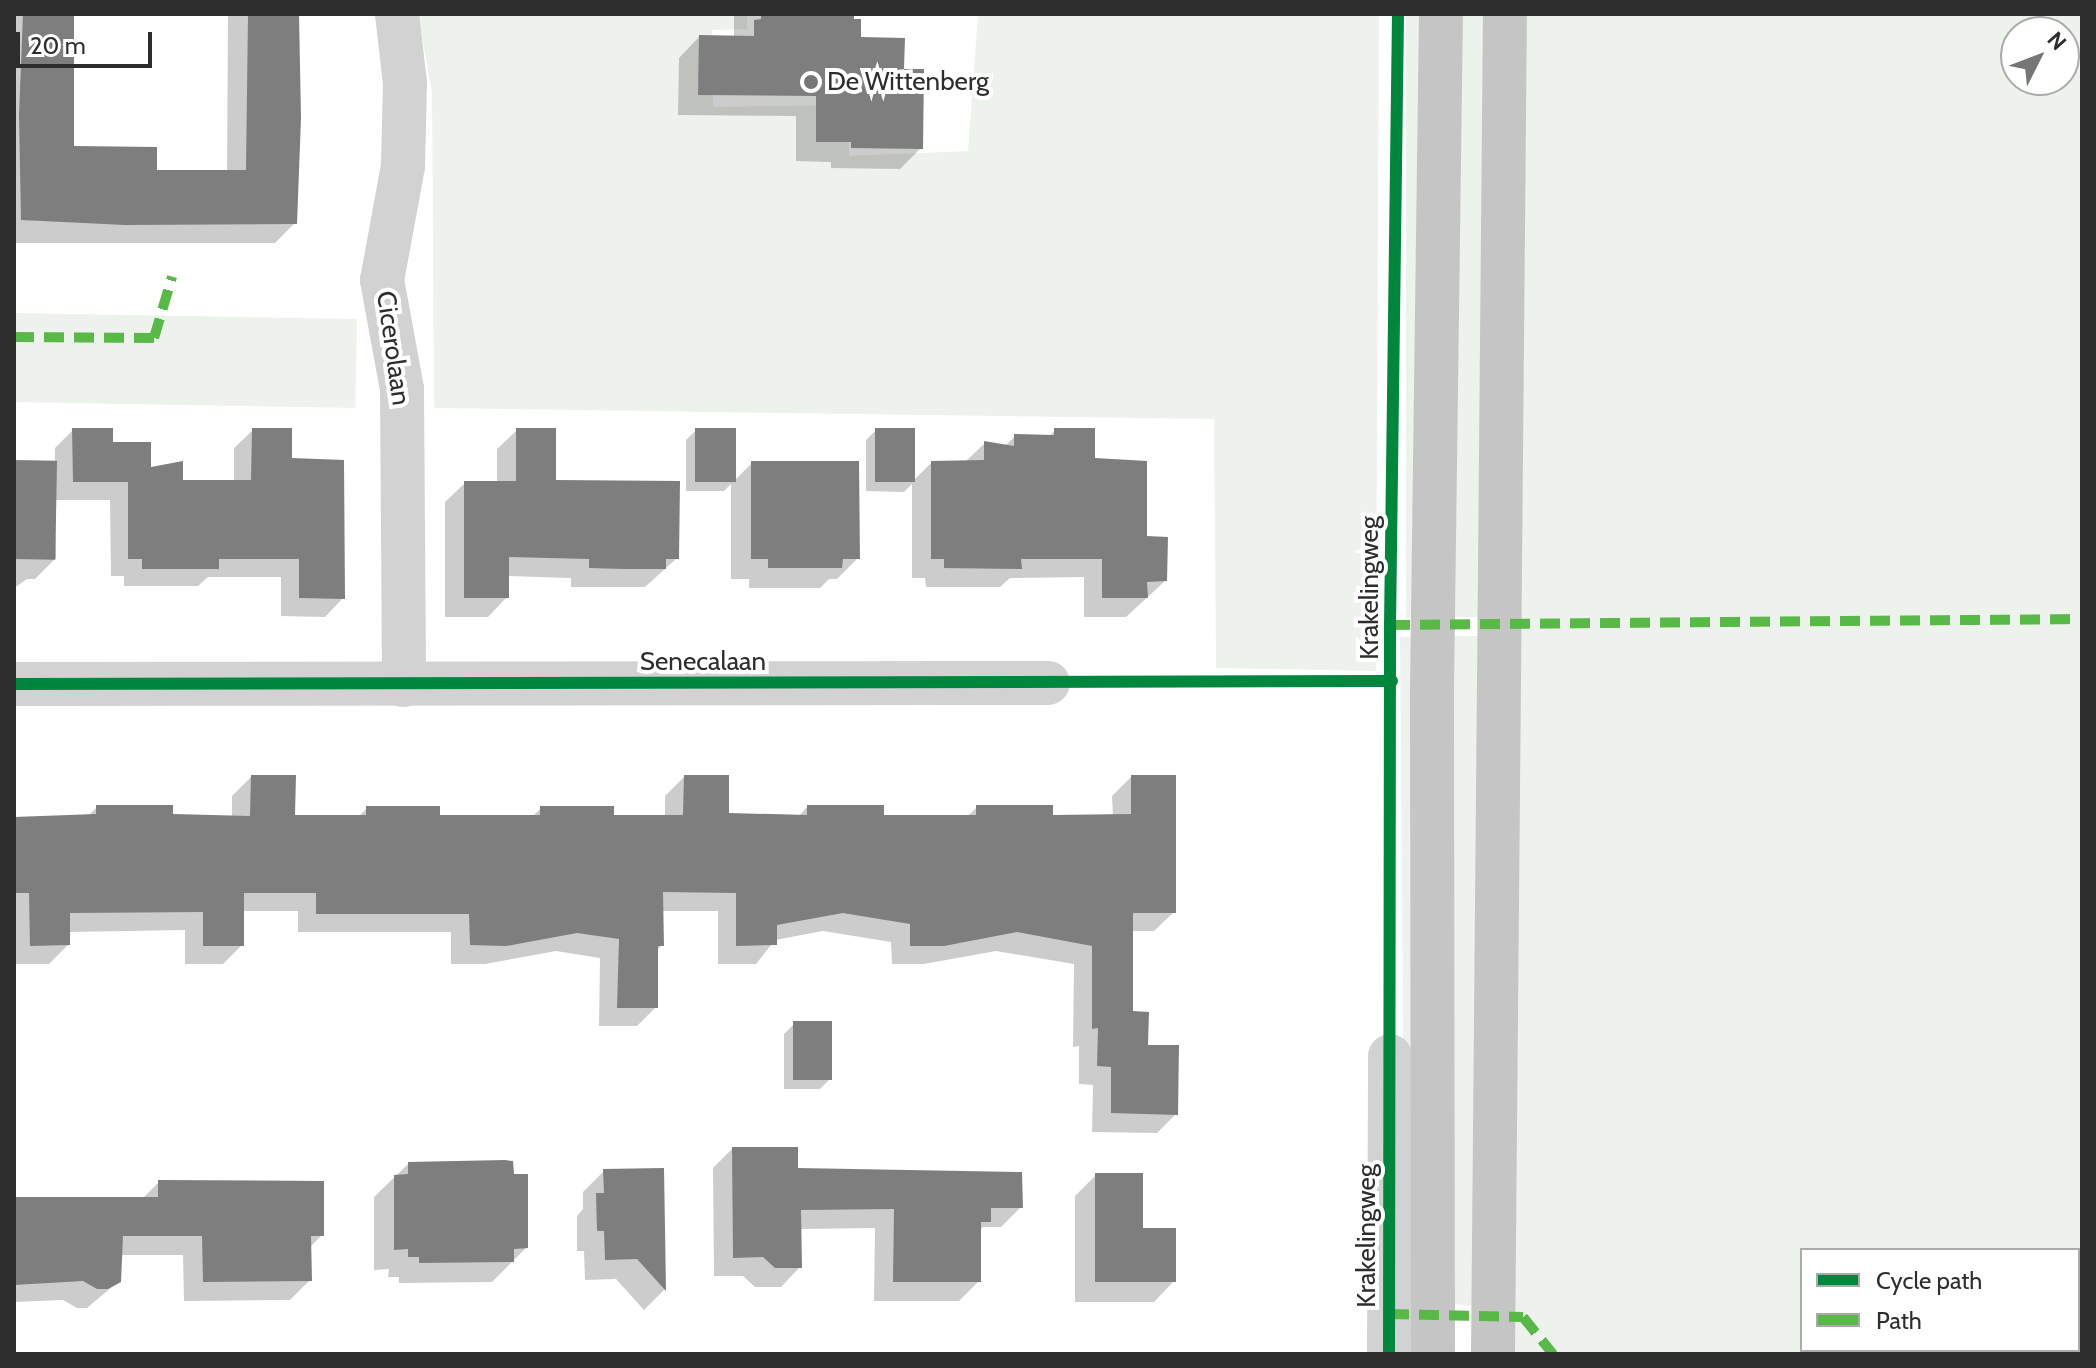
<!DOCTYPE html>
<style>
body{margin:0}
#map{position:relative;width:2096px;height:1368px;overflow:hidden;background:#fff;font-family:Cabin,sans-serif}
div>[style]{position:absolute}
.green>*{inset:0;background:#eef2ec;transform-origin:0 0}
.shadow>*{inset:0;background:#0003}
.building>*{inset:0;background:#7e7e7e;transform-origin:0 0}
.street>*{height:44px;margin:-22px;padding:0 22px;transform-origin:22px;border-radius:22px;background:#d2d2d2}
.primary>*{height:44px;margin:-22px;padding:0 22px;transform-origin:22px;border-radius:22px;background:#c5c5c5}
.quiet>*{height:10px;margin-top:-5px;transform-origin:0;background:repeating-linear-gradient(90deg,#58b947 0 20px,transparent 0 30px)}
.cycleway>*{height:12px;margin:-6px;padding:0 6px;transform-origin:6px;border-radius:6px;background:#00873e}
.dots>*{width:22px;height:22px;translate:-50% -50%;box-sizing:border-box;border:4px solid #fff;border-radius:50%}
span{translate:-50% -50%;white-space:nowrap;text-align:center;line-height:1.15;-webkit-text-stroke:8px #fff;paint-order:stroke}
.poi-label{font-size:26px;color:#2d2d2d}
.left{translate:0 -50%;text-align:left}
.street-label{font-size:26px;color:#2d2d2d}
.frame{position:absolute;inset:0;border:16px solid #2d2d2d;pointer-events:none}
.legend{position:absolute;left:1800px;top:1248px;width:280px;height:104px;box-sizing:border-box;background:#fff;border:2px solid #ababab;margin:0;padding:10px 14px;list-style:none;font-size:24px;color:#2d2d2d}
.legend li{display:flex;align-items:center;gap:16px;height:40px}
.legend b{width:40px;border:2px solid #ababab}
.north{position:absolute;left:2000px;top:16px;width:80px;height:80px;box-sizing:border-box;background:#fff;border:2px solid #ababab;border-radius:50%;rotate:48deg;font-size:22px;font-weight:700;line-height:32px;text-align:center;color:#2d2d2d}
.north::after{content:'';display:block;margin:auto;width:28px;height:36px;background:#767676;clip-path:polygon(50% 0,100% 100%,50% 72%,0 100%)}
.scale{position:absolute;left:16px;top:32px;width:136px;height:36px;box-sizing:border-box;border:4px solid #2d2d2d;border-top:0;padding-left:10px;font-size:24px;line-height:28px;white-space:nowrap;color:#2d2d2d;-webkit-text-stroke:6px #fff;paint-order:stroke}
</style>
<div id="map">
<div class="green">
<i style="clip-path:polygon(418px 14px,747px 14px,747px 29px,712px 30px,713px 107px,848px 105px,849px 156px,968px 151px,978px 14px,1379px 14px,1376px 671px,1216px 668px,1214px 419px,434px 408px,432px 93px)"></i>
<i style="left:1406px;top:14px;width:24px;height:604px"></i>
<i style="left:1455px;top:14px;width:36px;height:603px"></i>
<i style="clip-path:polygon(evenodd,1521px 14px,2082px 14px,2082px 1354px,1512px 1354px,1521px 14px,2016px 32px,2064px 32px,2064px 80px,2016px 80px,2016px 32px,1521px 14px,1802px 1250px,2078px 1250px,2078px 1350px,1802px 1350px,1802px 1250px)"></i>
<i style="left:14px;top:313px;width:343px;height:89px;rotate:1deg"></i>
<i style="clip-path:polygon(1425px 636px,1405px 1305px,1400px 637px)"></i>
<i style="clip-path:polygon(1450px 636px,1486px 636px,1473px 1306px,1446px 1303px)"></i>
</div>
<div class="shadow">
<i style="clip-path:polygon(evenodd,14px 14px,297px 14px,295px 223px,275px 243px,14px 243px,14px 14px,72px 14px,228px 16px,227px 172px,155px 172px,72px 148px,72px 14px)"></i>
<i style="clip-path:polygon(734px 14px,852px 14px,859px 39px,902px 71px,921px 148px,900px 169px,831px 168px,831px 162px,796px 161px,796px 116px,678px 115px,679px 58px,699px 37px,734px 37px)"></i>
<i style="clip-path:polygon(73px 430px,111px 444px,149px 469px,181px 482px,234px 482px,234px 448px,253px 430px,290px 460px,343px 598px,325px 617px,281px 616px,281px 577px,208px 577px,198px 586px,124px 586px,124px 576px,111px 576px,110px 500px,55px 500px,56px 558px,35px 579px,27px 579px,14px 588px,14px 463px,55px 463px,55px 448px)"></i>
<i style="clip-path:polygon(517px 430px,554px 482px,677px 558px,645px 587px,571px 587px,571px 578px,507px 576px,507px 597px,488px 617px,445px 617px,445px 502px,465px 483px,497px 483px,497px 449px)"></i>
<i style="clip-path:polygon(696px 430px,734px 481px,752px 463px,858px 558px,837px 579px,829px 579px,820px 588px,749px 588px,749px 579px,731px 579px,731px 484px,724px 491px,686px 491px,686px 440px)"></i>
<i style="clip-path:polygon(876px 430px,914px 480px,931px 463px,965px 462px,985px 443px,1005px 446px,1015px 436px,1049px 437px,1055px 430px,1093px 460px,1145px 538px,1165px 581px,1126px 617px,1084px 617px,1084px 577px,1010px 578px,1000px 587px,926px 587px,925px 578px,912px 578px,912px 484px,904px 492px,866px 491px,866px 440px)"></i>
<i style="clip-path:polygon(251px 777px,293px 817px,358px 817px,367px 808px,438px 817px,532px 817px,541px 808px,612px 817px,665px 817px,665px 796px,684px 777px,727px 815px,798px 817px,807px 807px,882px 817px,967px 817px,977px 807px,1051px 817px,1113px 817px,1112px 796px,1131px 777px,1174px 912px,1154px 931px,1131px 931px,1131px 1013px,1176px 1114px,1157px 1133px,1092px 1132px,1093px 1085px,1079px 1084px,1079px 1046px,1073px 1047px,1074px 964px,996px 951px,924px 964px,892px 964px,891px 942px,823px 931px,775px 940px,756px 964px,718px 964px,718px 911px,661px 911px,662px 945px,656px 951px,656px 1007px,637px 1026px,599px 1026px,600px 958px,556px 951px,485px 964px,451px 964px,451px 932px,298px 932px,298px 911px,242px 911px,242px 945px,223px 964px,185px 964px,185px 930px,68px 932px,68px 945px,49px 964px,14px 964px,14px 816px,15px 819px,87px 817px,97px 807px,171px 816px,232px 818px,232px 796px)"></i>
<i style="clip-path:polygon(794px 1024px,830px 1079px,820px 1089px,784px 1089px,784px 1034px)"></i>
<i style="clip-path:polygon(732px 1149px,796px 1170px,1021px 1207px,1001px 1227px,983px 1227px,979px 1231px,979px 1281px,959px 1301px,874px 1301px,875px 1228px,800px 1229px,800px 1267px,781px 1287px,755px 1287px,743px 1276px,714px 1276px,713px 1168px)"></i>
<i style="clip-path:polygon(408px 1164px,526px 1248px,492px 1282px,399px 1283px,399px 1277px,388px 1277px,389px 1269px,374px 1270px,374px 1197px)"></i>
<i style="clip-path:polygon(662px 1170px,664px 1290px,644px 1310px,616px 1279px,585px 1280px,584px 1251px,577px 1251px,577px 1216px,583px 1209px,583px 1192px,604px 1171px)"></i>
<i style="clip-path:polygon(1096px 1175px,1141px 1230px,1174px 1281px,1154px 1302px,1075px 1302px,1075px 1196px)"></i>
<i style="clip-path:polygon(159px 1182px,322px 1235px,309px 1248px,310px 1280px,290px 1300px,184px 1301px,183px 1255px,120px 1255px,119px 1281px,87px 1308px,77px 1308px,63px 1300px,14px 1302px,14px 1199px,142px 1199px)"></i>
</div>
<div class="building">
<i style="clip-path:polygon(23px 14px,74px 14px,74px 146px,157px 147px,157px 170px,246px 170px,248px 14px,299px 14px,301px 118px,297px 224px,125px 225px,21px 220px,19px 115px)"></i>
<i style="clip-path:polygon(761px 14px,854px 14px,854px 19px,861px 19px,861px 37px,905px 38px,904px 69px,924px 69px,923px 149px,851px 148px,851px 142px,816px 142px,816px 96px,698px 95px,699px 35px,754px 36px,754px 20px,761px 19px)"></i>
<i style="clip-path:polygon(72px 428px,113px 428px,113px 442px,151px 442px,151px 467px,183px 461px,183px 480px,251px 480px,252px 428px,292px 428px,292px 458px,344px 460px,345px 599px,299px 598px,299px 559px,219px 559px,219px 569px,142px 569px,142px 559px,128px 559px,128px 482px,73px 482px)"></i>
<i style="clip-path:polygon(516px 428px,556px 428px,556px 480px,680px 481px,679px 559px,666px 559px,666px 569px,625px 569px,589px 568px,589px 559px,509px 557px,509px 598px,464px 598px,464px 481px,516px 481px)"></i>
<i style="left:695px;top:428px;width:41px;height:54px"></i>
<i style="left:875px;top:428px;width:40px;height:54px"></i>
<i style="clip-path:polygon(1054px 428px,1095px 428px,1095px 458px,1147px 461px,1147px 536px,1168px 537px,1167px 581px,1147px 582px,1148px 598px,1102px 598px,1102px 559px,1021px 559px,1022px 569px,944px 568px,944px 559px,931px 559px,931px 461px,984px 460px,984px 441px,1014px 446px,1014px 434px,1054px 435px)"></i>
<i style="left:14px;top:460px;width:43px;height:99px;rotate:1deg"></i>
<i style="clip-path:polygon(751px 461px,859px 461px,860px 559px,843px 559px,842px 568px,768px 568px,768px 559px,751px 559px)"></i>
<i style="clip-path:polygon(251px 775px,296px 775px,295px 815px,366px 815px,366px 806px,440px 806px,440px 815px,540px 815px,540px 806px,614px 806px,614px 815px,683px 815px,684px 775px,729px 775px,729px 813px,807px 815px,807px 805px,884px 805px,884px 815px,976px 815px,976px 805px,1053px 805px,1053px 815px,1131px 814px,1131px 775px,1176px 775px,1176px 913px,1133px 913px,1133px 1011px,1149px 1012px,1148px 1045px,1179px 1045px,1178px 1115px,1111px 1113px,1111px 1067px,1097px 1066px,1098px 1028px,1092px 1029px,1092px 946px,1017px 932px,944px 946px,910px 946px,910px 924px,843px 913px,777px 925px,777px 945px,736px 946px,736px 893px,663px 892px,664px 946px,658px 946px,658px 1008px,617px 1008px,619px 939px,577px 933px,506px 946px,470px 945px,469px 914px,316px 914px,316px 893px,244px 893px,244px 946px,203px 946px,203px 912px,70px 913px,70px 945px,30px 946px,29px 893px,14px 893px,14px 817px,96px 814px,96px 805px,173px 805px,173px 814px,250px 816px)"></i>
<i style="left:832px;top:1021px;width:59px;height:39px;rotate:90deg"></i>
<i style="clip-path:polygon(732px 1147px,798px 1147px,798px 1168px,1022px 1172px,1023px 1208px,991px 1208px,991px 1222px,981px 1222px,981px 1282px,893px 1282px,894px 1209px,801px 1210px,802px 1268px,775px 1268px,763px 1257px,733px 1258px)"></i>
<i style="clip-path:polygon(505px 1160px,513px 1161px,514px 1174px,528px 1174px,528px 1248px,514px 1249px,514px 1262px,419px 1263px,419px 1257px,408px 1257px,408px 1249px,394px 1250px,394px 1175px,408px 1174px,408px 1162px)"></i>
<i style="clip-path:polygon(664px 1168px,666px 1291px,637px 1259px,605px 1260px,604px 1231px,597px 1231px,596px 1193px,604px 1193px,603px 1169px)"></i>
<i style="clip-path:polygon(1095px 1173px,1143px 1173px,1143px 1228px,1176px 1228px,1176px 1282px,1095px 1282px)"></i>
<i style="clip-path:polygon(158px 1180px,324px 1181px,324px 1236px,311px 1236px,312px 1281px,203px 1282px,202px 1236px,123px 1236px,121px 1282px,108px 1289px,97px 1289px,83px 1281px,14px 1285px,14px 1197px,158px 1197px)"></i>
</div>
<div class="street">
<i style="left:397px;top:14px;width:69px;rotate:83.4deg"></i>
<i style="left:405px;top:83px;width:83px;rotate:91.4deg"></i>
<i style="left:403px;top:166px;width:116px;rotate:100.4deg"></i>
<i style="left:382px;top:280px;width:111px;rotate:79.6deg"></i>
<i style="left:402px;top:389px;width:296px;rotate:89.6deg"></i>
<i style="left:14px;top:684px;width:1034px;rotate:-0.06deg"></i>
<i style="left:1389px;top:1354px;width:298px;rotate:-89.8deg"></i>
</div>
<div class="primary">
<i style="left:1433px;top:1354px;width:664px;rotate:-90.09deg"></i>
<i style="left:1432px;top:690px;width:676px;rotate:-89.24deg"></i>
<i style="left:1493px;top:1354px;width:1340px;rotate:-89.49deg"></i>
</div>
<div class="quiet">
<i style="left:14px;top:337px;width:140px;rotate:0.4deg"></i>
<i style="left:154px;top:338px;width:64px;rotate:-73.6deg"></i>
<i style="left:1390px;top:625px;width:692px;rotate:-0.5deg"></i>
<i style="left:1389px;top:1314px;width:134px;rotate:1.3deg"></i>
<i style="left:1523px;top:1317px;width:48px;rotate:51deg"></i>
</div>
<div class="cycleway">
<i style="left:14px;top:684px;width:1378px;rotate:-0.12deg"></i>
<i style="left:1389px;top:1354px;width:729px;rotate:-89.92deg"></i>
<i style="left:1390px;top:625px;width:611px;rotate:-89.25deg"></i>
</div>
<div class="dots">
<i style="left:811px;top:82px;background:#767676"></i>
</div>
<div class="poi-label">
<span class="left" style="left:827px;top:82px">De Wittenberg</span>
</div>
<div class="street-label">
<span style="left:393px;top:348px;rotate:82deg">Cicerolaan</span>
<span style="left:1370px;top:588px;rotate:-90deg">Krakelingweg</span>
<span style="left:703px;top:662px">Senecalaan</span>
<span style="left:1367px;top:1236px;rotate:-90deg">Krakelingweg</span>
</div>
<div class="frame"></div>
<ul class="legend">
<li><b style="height:10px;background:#00873e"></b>Cycle path</li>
<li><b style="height:10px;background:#58b947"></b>Path</li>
</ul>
<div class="north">N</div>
<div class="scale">20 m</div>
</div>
